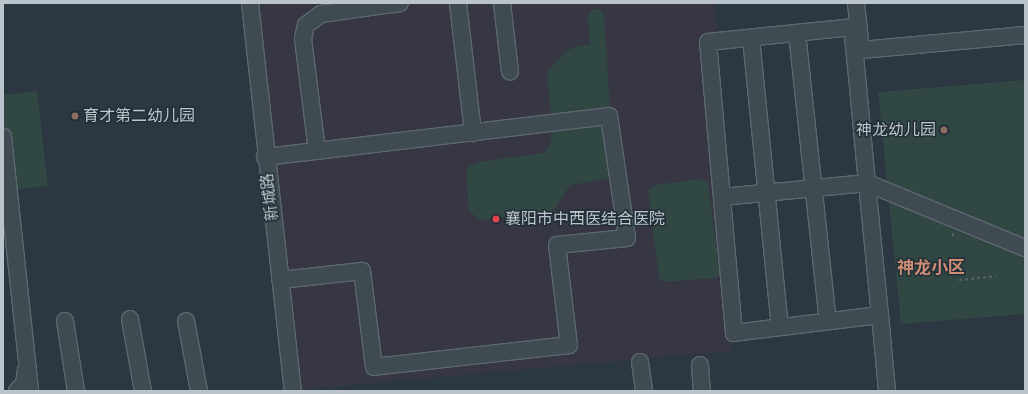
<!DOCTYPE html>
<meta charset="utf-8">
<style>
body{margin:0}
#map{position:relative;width:1028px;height:394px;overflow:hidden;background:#2b3841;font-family:Jost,"Noto Sans SC",sans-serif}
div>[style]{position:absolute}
.medical>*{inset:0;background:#363743}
.green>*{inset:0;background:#314744}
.path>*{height:2px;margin-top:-1px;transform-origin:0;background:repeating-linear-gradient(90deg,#526564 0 3px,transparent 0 6px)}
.roads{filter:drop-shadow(1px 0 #5d676f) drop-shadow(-1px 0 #5d676f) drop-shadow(0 1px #5d676f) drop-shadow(0 -1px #5d676f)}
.minor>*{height:16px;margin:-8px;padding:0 8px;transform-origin:8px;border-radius:8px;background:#3f4a51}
.dots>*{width:11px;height:11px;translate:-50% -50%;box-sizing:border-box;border:2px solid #232f37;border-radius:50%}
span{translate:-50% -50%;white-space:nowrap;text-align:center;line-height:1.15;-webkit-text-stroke:3px #232f37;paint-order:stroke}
.poi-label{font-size:16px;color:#bcc4cb}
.left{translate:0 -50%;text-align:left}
.right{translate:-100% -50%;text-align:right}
.street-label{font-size:16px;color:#bcc4cb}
.neighbourhood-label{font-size:17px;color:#cc8c76;font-weight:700}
.frame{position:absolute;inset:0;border:4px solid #bcc4cb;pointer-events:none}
</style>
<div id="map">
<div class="medical">
<i style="clip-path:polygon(259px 3px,715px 3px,718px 33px,702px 36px,733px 351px,293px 390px,252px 23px)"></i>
</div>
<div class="green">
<i style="clip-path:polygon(592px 9px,600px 9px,604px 15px,614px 169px,607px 179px,570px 185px,552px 213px,480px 220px,469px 211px,466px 172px,469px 166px,478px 162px,545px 153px,551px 143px,552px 124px,547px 72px,566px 51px,577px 46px,590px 45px,588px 16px)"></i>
<i style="clip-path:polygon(1025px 80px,1025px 314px,901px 324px,878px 92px)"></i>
<i style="clip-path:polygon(37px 91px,48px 186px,9px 190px,3px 137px,3px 95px)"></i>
<i style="clip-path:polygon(702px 179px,708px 183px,720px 275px,716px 278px,663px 282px,659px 278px,648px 190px,654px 185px)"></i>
</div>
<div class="path">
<i style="left:953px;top:233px;width:6px;rotate:90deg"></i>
<i style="left:959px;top:280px;width:37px;rotate:-6deg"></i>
</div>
<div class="roads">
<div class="minor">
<i style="left:250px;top:3px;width:390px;rotate:83.7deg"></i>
<i style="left:458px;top:3px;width:131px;rotate:83.4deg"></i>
<i style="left:502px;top:3px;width:69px;rotate:83.4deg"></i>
<i style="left:856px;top:3px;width:47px;rotate:83.9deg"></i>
<i style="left:861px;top:50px;width:165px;rotate:-5.2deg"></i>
<i style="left:377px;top:6px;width:23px;rotate:-7deg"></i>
<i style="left:797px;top:33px;width:290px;rotate:83.9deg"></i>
<i style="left:751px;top:38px;width:290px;rotate:84.3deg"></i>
<i style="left:3px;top:137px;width:255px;rotate:83.9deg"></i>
<i style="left:317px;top:151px;width:113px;rotate:-97.1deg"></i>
<i style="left:303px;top:39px;width:14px;rotate:-78deg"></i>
<i style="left:306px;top:25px;width:19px;rotate:-36deg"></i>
<i style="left:321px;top:14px;width:57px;rotate:-8.1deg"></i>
<i style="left:377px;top:6px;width:3px;rotate:-108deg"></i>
<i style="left:265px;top:157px;width:346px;rotate:-6.8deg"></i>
<i style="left:609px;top:116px;width:123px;rotate:81.6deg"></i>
<i style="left:627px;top:238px;width:70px;rotate:174.3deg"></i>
<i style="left:557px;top:245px;width:101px;rotate:83.2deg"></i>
<i style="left:569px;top:345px;width:196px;rotate:173.6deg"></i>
<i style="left:374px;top:367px;width:97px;rotate:-97.1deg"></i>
<i style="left:362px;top:271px;width:82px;rotate:173.7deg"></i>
<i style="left:722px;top:197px;width:146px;rotate:-5.5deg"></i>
<i style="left:867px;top:183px;width:171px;rotate:22.4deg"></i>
<i style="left:880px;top:315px;width:147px;rotate:173deg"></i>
<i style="left:734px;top:333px;width:292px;rotate:-95.1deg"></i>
<i style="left:708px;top:42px;width:145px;rotate:-5.9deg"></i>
<i style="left:852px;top:27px;width:49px;rotate:84.2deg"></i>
<i style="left:857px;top:76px;width:107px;rotate:84.7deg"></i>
<i style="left:867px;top:183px;width:133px;rotate:84.4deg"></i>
<i style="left:880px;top:315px;width:76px;rotate:84.7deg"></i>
<i style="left:130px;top:319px;width:73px;rotate:79.8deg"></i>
<i style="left:65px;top:321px;width:71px;rotate:81.1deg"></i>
<i style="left:186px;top:321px;width:71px;rotate:79.5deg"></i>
<i style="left:640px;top:362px;width:29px;rotate:82deg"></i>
<i style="left:700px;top:365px;width:26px;rotate:86deg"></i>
<i style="left:17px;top:391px;width:10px;rotate:-45deg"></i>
<i style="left:24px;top:384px;width:15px;rotate:-82deg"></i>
</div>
</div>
<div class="dots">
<i style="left:75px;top:116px;background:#8d6e63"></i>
<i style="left:944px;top:130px;background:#8d6e63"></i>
<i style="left:496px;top:219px;background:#e0444e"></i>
</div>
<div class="poi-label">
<span class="left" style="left:83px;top:116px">育才第二幼儿园</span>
<span class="right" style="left:936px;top:130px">神龙幼儿园</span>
<span class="left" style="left:505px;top:219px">襄阳市中西医结合医院</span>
</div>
<div class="street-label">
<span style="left:270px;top:197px;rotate:-97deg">新城路</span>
</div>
<div class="neighbourhood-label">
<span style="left:931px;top:268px">神龙小区</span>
</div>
<div class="frame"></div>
</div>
